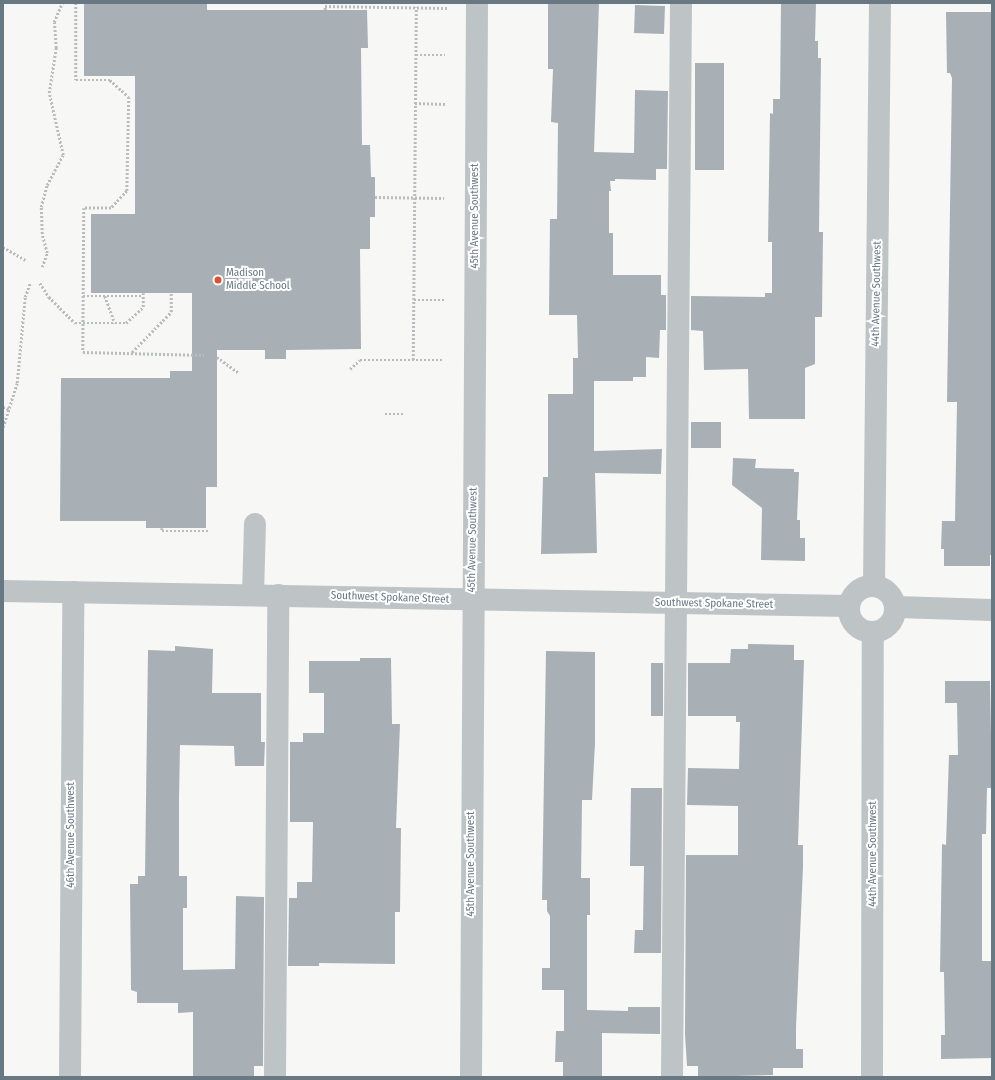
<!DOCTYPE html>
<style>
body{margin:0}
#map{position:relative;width:995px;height:1080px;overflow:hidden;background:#f7f7f5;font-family:"Fira Sans Condensed",sans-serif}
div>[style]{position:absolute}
.building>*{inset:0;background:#a8b0b5;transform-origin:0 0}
.path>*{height:2.5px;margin-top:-1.25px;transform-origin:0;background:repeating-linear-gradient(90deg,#b9bcbe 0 2px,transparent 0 4px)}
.minor>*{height:22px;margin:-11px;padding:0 11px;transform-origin:11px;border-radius:11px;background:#bec3c6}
.minor>.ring{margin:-11px;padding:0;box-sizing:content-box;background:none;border:22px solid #bec3c6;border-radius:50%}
.dots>*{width:11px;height:11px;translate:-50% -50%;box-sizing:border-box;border:2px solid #fff;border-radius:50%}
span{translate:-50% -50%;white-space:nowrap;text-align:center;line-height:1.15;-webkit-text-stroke:4px #fff;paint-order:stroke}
.street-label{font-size:11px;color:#687984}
.poi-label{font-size:11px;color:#687984}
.left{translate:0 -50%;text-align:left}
.frame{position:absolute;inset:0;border:4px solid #687984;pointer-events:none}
</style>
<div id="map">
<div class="building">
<i style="clip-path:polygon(84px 3px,207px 3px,207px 10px,367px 10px,368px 48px,361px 48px,362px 145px,370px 145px,371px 177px,375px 177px,375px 217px,370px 217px,370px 249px,360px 249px,361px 349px,286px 350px,286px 359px,265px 359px,265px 350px,217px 350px,217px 487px,206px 487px,206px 528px,146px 528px,146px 521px,60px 521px,61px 378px,170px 378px,170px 371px,192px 371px,192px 293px,91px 293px,91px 214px,135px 214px,135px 76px,84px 76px)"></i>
<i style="clip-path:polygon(548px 3px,599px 3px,594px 152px,634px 153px,635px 90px,668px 91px,667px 169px,656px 169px,656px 180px,615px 179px,615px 181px,610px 181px,611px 191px,609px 191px,609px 233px,613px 233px,613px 275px,661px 275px,661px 295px,666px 295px,666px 330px,660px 330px,659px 358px,646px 357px,646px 377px,633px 377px,633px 381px,594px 381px,594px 451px,662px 449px,661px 474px,595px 473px,597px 553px,541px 554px,543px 477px,548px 477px,548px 394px,573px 394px,573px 358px,578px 358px,577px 315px,549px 315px,550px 219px,557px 219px,558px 123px,551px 122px,553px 69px,548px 69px)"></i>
<i style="clip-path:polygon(781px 3px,816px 3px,815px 41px,818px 41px,818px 58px,821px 58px,819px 232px,823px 232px,822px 317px,815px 317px,815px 364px,805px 368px,805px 419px,749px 419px,748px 369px,704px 370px,703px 331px,691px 330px,691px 296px,765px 297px,765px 293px,772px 293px,772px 242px,768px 242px,770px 113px,773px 114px,773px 99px,780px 99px)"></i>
<i style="left:635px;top:5px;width:30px;height:28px;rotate:2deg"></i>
<i style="clip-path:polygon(946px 12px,992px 12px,992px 555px,990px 555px,990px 566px,944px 566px,944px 549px,941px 549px,942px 521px,955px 521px,957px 402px,947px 402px,952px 78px,950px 73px,947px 73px)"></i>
<i style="left:695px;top:63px;width:29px;height:107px"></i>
<i style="left:691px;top:422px;width:30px;height:26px"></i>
<i style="clip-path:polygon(733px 458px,756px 459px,755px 468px,794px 469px,794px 472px,799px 472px,797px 520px,800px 520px,800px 538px,805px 538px,805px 561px,761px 560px,762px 508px,732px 485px)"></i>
<i style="clip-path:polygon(748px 644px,794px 645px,794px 660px,804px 660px,798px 845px,803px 845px,803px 867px,796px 1028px,796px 1049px,803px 1049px,803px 1068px,773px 1068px,773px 1075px,698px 1077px,698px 1066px,687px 1066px,685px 1035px,686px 855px,738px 855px,738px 806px,687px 805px,688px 768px,739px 769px,740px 722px,736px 722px,736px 716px,688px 716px,688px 663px,730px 663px,731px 649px,748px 649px)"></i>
<i style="clip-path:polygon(175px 646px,213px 649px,212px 693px,261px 693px,261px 742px,265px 742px,264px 766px,235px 766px,234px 746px,180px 745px,179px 800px,179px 876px,187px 876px,187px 908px,183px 908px,183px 970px,235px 969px,236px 896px,264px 897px,263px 1066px,254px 1066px,254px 1077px,193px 1077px,193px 1012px,178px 1013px,178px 1003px,137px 1003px,137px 992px,131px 990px,130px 884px,138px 884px,138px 876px,145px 876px,148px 650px,175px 651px)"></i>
<i style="clip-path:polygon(546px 651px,595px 652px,595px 743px,592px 800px,582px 800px,581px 878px,590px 878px,590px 915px,587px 915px,587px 1010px,628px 1011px,628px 1007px,660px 1007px,660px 1034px,602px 1033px,602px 1077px,563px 1077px,563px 1062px,555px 1062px,556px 1031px,564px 1031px,564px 990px,542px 990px,542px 968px,550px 968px,550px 916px,547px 911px,547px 900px,542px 900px)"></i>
<i style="clip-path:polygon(360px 658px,391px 658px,392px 724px,400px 724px,396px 828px,401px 828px,400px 912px,395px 912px,395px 964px,319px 963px,319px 966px,288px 966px,289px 898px,297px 898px,297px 882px,312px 882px,313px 822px,290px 822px,290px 742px,303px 742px,303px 733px,324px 733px,324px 693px,309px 693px,309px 661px,360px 661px)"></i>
<i style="left:651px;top:663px;width:12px;height:53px"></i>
<i style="clip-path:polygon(945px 681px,990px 681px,992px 788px,987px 788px,986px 834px,982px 834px,982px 961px,992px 961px,992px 1058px,941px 1059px,941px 1035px,945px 1035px,944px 972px,940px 972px,942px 844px,946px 845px,949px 755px,958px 755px,957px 703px,945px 703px)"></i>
<i style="clip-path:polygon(631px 788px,662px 788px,661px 953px,634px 953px,635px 930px,643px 930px,644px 866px,630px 866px)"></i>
</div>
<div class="path">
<i style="left:76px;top:3px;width:77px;rotate:90deg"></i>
<i style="left:76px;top:80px;width:34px"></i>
<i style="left:110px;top:80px;width:25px;rotate:42deg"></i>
<i style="left:129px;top:97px;width:94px;rotate:91.2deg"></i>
<i style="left:127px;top:191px;width:23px;rotate:133deg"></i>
<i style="left:111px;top:208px;width:27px;rotate:180deg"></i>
<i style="left:84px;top:208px;width:144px;rotate:90.4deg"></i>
<i style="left:83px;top:352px;width:121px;rotate:1.4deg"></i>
<i style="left:325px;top:10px;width:4px;rotate:-90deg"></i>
<i style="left:325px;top:6px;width:122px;rotate:0.9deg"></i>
<i style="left:416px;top:55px;width:29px"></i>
<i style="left:415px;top:103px;width:30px;rotate:2deg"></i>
<i style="left:375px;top:197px;width:69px;rotate:0.8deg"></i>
<i style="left:3px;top:247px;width:28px;rotate:30deg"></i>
<i style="left:42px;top:267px;width:15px;rotate:-70deg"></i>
<i style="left:47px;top:253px;width:20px;rotate:-105deg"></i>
<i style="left:42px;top:234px;width:27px;rotate:-92deg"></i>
<i style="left:41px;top:207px;width:23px;rotate:-75deg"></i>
<i style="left:47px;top:185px;width:34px;rotate:-62deg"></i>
<i style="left:63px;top:155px;width:64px;rotate:-102.7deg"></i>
<i style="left:49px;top:93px;width:46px;rotate:-81.2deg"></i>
<i style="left:56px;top:48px;width:26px;rotate:-94deg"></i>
<i style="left:54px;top:22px;width:21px;rotate:-67deg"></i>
<i style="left:40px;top:283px;width:17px;rotate:57deg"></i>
<i style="left:49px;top:297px;width:37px;rotate:45deg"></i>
<i style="left:75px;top:323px;width:51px"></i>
<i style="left:126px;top:323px;width:23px;rotate:-43deg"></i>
<i style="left:143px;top:307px;width:14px;rotate:-90deg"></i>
<i style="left:83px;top:296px;width:60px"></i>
<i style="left:105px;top:296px;width:29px;rotate:70deg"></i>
<i style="left:414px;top:300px;width:30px"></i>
<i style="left:132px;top:352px;width:56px;rotate:-45.7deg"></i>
<i style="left:171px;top:312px;width:19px;rotate:-90deg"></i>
<i style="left:217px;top:357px;width:26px;rotate:36deg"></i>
<i style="left:413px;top:360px;width:353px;rotate:-89.5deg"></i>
<i style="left:350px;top:369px;width:13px;rotate:-42deg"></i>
<i style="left:360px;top:360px;width:83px"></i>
<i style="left:3px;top:407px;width:6px;rotate:18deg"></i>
<i style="left:385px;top:414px;width:18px"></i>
<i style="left:3px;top:427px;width:46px;rotate:-72.3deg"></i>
<i style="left:17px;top:383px;width:86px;rotate:-84.7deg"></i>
<i style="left:25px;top:297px;width:15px;rotate:-70deg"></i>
<i style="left:162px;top:528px;width:3px;rotate:90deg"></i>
<i style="left:162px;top:531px;width:48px"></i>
</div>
<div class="minor">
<i style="left:874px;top:585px;width:582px;rotate:-89.41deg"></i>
<i class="ring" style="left:849px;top:586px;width:24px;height:24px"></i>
<i style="left:3px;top:591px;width:846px;rotate:1.02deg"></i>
<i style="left:253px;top:595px;width:71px;rotate:-88.4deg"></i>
<i style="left:896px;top:607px;width:96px;rotate:1.8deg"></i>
<i style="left:70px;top:1077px;width:485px;rotate:-89.6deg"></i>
<i style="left:275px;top:1077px;width:482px;rotate:-89.6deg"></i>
<i style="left:471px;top:1077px;width:1074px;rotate:-89.68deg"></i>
<i style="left:672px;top:1077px;width:1074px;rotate:-89.52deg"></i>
<i style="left:872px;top:1077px;width:445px;rotate:-89.9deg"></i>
</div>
<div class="dots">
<i style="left:218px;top:280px;background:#da5232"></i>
</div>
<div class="street-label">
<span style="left:475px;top:216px;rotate:-90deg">45th Avenue Southwest</span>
<span style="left:877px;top:294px;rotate:-89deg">44th Avenue Southwest</span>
<span style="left:473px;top:540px;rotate:-89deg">45th Avenue Southwest</span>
<span style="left:390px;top:598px;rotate:2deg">Southwest Spokane Street</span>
<span style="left:714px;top:604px;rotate:1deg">Southwest Spokane Street</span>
<span style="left:71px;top:835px;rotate:-90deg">46th Avenue Southwest</span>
<span style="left:873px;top:854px;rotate:-90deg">44th Avenue Southwest</span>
<span style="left:471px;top:864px;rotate:-90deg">45th Avenue Southwest</span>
</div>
<div class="poi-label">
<span class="left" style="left:226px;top:280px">Madison<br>Middle School</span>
</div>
<div class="frame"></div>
</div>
